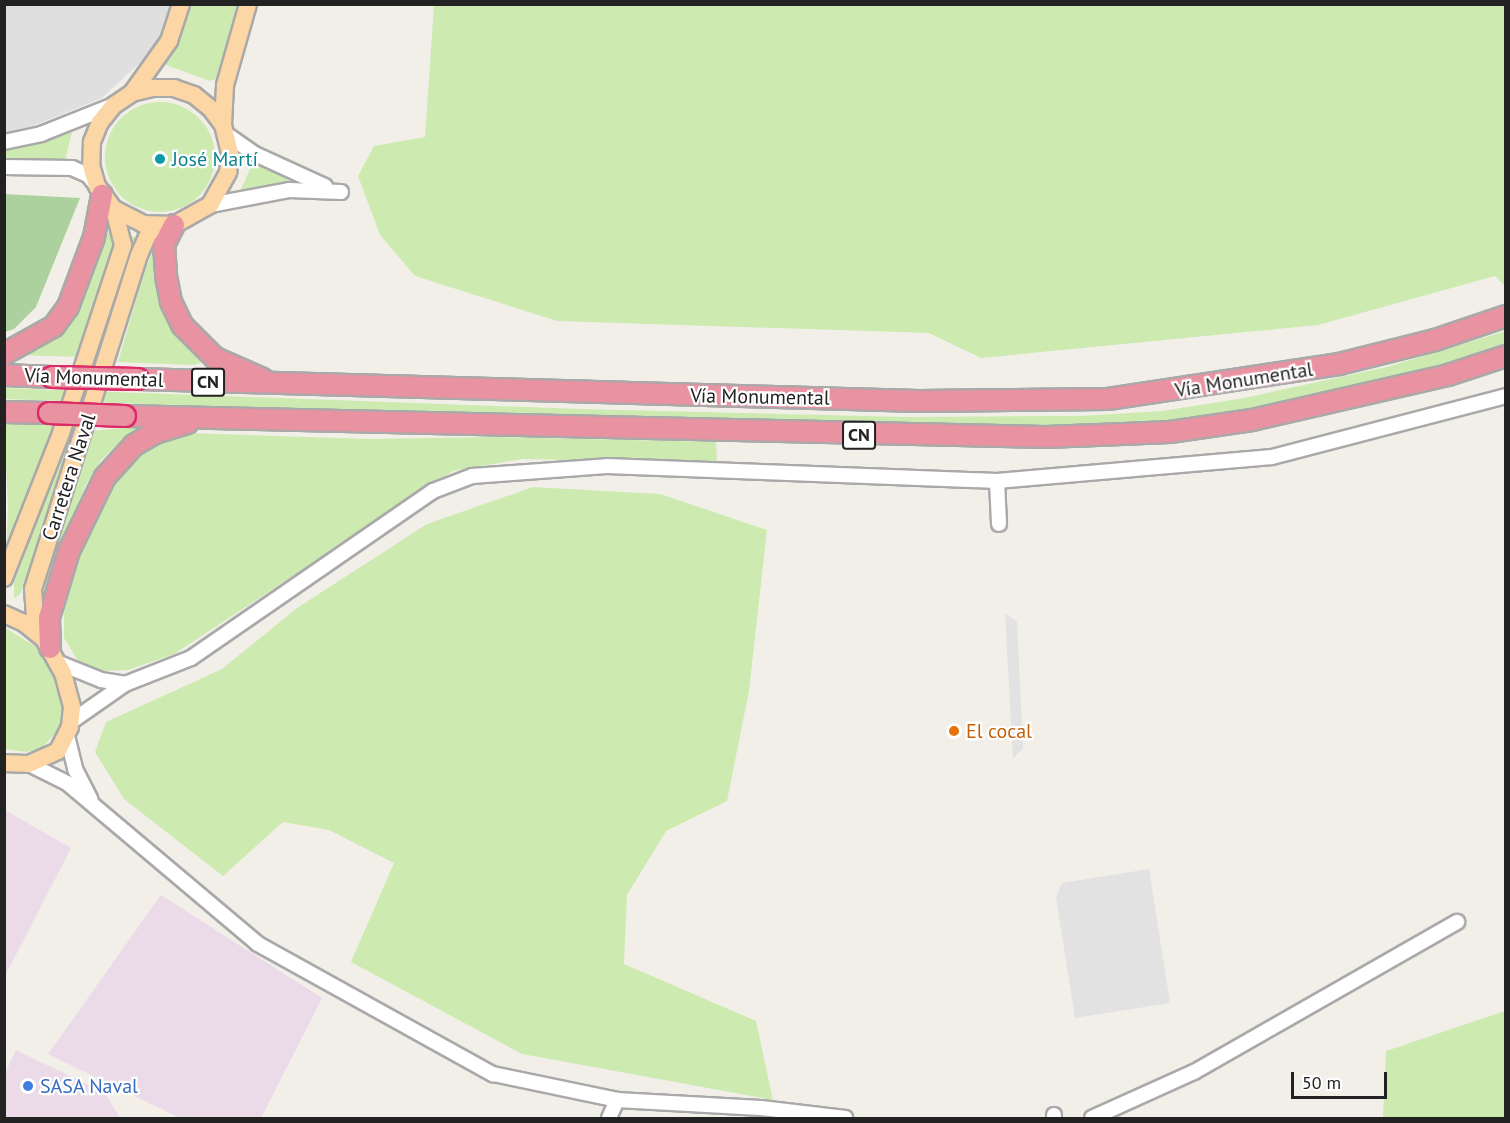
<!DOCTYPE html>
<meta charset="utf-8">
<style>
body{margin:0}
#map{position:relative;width:1510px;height:1123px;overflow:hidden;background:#f2efe9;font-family:"PT Sans",sans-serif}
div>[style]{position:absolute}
.residential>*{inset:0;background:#e0dfdf}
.industrial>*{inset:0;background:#ebdbe8}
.grass>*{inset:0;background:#cdebb0}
.round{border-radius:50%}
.forest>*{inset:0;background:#add19e}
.parking>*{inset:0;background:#e2e2e2}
.roads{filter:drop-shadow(2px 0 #a9a9a9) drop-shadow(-2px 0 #a9a9a9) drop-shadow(0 2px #a9a9a9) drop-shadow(0 -2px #a9a9a9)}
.minor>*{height:14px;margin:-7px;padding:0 7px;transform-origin:7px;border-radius:7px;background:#fff}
.major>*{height:16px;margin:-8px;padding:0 8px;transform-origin:8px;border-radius:8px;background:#fcd6a4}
.highway>*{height:20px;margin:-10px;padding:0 10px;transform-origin:10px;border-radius:10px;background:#e892a2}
.bridges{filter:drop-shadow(2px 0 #dc2a67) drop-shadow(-2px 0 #dc2a67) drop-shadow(0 2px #dc2a67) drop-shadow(0 -2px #dc2a67)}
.highway-bridge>*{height:20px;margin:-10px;padding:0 10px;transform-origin:10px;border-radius:10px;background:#e892a2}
.dots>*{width:16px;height:16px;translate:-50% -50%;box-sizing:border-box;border:3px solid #fff;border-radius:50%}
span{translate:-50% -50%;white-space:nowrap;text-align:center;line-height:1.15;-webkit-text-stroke:4.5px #fff;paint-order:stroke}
.shield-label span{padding:2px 4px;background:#fff;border:2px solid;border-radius:4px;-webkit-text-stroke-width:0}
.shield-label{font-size:18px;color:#222;font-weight:700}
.culture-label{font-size:20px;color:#0d838f}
.left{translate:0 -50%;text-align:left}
.street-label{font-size:20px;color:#222}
.food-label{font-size:20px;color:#c56008}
.shop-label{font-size:20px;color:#366cbe}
.frame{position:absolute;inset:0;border:6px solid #222;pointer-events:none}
.scale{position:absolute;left:1291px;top:1072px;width:96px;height:27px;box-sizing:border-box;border:3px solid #222;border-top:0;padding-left:8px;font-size:18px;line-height:21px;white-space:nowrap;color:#222;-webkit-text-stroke:4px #fff;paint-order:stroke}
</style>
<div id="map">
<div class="residential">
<i style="clip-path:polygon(5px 5px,174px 5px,161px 43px,102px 98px,5px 137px)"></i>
</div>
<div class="industrial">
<i style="clip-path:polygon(5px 810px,71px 848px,5px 976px)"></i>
<i style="clip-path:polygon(161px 895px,322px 998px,261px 1118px,180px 1118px,48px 1054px)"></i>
<i style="clip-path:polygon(16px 1050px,105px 1093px,120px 1118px,5px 1118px,5px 1073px)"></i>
</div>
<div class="grass">
<i style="clip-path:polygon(185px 5px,238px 5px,217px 78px,210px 81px,166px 65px,164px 60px)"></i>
<i style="clip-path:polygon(434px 5px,1505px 5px,1505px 286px,1495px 276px,1318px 325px,981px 358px,929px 333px,557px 321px,415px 276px,380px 235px,358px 176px,374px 146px,425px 137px)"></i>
<i class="round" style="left:105px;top:102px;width:110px;height:110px"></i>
<i style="clip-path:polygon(74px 124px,65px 161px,5px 159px,5px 147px,41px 142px)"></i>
<i style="clip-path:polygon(254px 160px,263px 167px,292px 182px,239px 194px)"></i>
<i style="clip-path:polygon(109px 230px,116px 245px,78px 357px,20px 355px,57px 336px,80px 309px)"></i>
<i style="clip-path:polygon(131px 236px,138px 238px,97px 368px,91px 367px)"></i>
<i style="clip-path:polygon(157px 242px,159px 272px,206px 361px,194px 365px,118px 362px,144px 272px)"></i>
<i style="clip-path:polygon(1506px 331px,1505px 345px,1394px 378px,1251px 410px,1168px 422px,1087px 427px,914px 428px,588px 420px,5px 399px,4px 388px,581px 409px,908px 417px,1080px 416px,1162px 411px,1244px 398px,1387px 367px)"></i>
<i style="clip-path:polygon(4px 420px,54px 425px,6px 560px,8px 508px)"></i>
<i style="clip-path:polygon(154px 425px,121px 441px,101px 460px,85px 486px,46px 604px,44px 578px,92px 431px)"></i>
<i style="clip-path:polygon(69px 428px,78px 428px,21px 593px,14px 599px,14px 583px)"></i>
<i style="clip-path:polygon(189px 433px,367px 439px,499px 437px,716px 442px,717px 463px,522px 459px,453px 471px,174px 654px,128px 670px,101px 671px,80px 664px,64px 638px,64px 612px,78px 549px,103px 488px,150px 442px)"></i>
<i style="clip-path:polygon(533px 487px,660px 494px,767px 530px,749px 691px,727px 801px,666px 831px,627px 895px,624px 964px,756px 1021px,773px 1100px,522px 1054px,351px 962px,394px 863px,329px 830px,283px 822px,223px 876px,124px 799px,95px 752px,106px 722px,222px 669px,297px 608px,427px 524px)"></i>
<i style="clip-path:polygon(4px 627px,38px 648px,61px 690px,62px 726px,41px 749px,26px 752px,5px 749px)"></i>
<i style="clip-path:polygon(1505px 1011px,1505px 1118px,1383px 1118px,1386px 1051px)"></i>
</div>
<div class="forest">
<i style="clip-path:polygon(4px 194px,80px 198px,36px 307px,14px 329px,5px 332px)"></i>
</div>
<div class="parking">
<i style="clip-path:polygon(1005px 613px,1017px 622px,1023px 748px,1013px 759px)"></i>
<i style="clip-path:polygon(1149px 869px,1170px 1003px,1075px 1018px,1056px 897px,1062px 883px)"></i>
</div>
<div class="roads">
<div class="minor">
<i style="left:226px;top:134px;width:35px;rotate:35deg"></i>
<i style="left:255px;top:154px;width:77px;rotate:24.6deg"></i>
<i style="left:4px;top:142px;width:38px;rotate:-12deg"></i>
<i style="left:41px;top:134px;width:79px;rotate:-21.7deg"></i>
<i style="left:4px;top:167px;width:68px;rotate:0.8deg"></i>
<i style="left:72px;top:168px;width:17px;rotate:24deg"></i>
<i style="left:88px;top:175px;width:14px;rotate:51deg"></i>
<i style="left:210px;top:205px;width:80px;rotate:-10.8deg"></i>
<i style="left:289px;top:190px;width:52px;rotate:2.2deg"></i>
<i style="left:997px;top:481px;width:43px;rotate:87.3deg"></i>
<i style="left:59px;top:663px;width:45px;rotate:22deg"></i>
<i style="left:101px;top:680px;width:24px;rotate:9deg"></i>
<i style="left:72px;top:721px;width:65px;rotate:-34.9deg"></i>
<i style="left:125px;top:684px;width:71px;rotate:-21.5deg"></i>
<i style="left:191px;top:658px;width:294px;rotate:-34.6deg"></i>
<i style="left:433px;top:491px;width:42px;rotate:-21deg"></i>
<i style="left:472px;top:476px;width:135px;rotate:-4.2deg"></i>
<i style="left:607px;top:466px;width:390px;rotate:2.2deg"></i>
<i style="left:997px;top:481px;width:276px;rotate:-5deg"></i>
<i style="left:1272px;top:457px;width:242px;rotate:-14.6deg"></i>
<i style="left:67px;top:736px;width:34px;rotate:76deg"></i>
<i style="left:75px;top:769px;width:34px;rotate:63deg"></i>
<i style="left:29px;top:764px;width:42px;rotate:26.6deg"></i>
<i style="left:67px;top:783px;width:250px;rotate:40.1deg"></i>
<i style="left:258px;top:944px;width:269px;rotate:29deg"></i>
<i style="left:493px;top:1074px;width:127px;rotate:11.8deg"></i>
<i style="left:617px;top:1100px;width:144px;rotate:3.2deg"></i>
<i style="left:761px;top:1108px;width:85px;rotate:6.8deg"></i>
<i style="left:1054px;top:1115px;width:3px;rotate:90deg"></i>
<i style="left:609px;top:1118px;width:20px;rotate:-66deg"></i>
<i style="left:1092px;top:1118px;width:112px;rotate:-24.3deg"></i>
<i style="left:1194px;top:1072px;width:303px;rotate:-29.7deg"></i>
</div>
<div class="major">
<i style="left:132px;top:93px;width:64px;rotate:-54.6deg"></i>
<i style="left:169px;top:41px;width:39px;rotate:-72deg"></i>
<i style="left:223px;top:125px;width:21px;rotate:-127deg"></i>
<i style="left:210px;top:108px;width:21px;rotate:-141deg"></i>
<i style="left:194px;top:95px;width:21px;rotate:-161deg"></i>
<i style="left:174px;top:88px;width:21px;rotate:180deg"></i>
<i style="left:153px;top:88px;width:22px;rotate:167deg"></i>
<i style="left:132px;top:93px;width:22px;rotate:146deg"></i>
<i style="left:114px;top:105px;width:22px;rotate:129deg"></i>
<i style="left:100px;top:122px;width:22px;rotate:112deg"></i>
<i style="left:92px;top:142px;width:23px;rotate:92deg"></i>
<i style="left:91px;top:165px;width:22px;rotate:74deg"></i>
<i style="left:97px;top:186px;width:29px;rotate:54deg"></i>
<i style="left:114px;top:209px;width:33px;rotate:27deg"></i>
<i style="left:143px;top:224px;width:31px;rotate:2deg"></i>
<i style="left:174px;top:225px;width:41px;rotate:-29.1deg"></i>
<i style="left:210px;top:205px;width:38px;rotate:-61deg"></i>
<i style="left:228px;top:172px;width:19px;rotate:-84deg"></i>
<i style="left:230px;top:153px;width:29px;rotate:-104deg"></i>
<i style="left:223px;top:125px;width:40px;rotate:-87.1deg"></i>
<i style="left:225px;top:85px;width:84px;rotate:-74.1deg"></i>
<i style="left:4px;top:578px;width:156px;rotate:-68.5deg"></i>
<i style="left:61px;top:433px;width:198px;rotate:-71.7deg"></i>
<i style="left:123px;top:245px;width:37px;rotate:-104deg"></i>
<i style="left:4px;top:614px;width:22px;rotate:24deg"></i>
<i style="left:24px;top:623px;width:26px;rotate:39deg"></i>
<i style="left:44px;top:639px;width:39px;rotate:61deg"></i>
<i style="left:63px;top:673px;width:35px;rotate:75deg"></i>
<i style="left:72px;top:707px;width:20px;rotate:96deg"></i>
<i style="left:70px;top:727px;width:27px;rotate:117deg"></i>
<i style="left:58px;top:751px;width:32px;rotate:156deg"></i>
<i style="left:29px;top:764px;width:25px;rotate:-178deg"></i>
<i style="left:36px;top:631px;width:42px;rotate:-94.1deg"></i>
<i style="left:33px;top:589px;width:350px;rotate:-72.4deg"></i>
<i style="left:139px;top:255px;width:24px;rotate:-66deg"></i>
<i style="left:149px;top:233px;width:12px;rotate:-35deg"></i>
</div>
<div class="highway">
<i style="left:174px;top:225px;width:22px;rotate:117deg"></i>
<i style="left:164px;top:245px;width:31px;rotate:86deg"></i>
<i style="left:166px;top:276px;width:26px;rotate:79deg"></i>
<i style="left:171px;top:302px;width:25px;rotate:64deg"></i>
<i style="left:182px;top:325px;width:47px;rotate:45deg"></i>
<i style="left:215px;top:358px;width:52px;rotate:23.6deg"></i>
<i style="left:4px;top:354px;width:57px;rotate:-29.2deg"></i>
<i style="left:54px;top:326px;width:24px;rotate:-54deg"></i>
<i style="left:68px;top:307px;width:75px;rotate:-69.6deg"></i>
<i style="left:94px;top:237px;width:43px;rotate:-79.2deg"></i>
<i style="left:4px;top:375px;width:48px;rotate:2.4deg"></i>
<i style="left:138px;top:379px;width:781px;rotate:1.61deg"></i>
<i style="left:919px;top:401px;width:189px;rotate:-0.6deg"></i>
<i style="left:1108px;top:399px;width:234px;rotate:-8.6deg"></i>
<i style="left:1339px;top:364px;width:99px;rotate:-14deg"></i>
<i style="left:1435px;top:340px;width:75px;rotate:-18.7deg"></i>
<i style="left:4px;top:412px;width:45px;rotate:1.3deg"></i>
<i style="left:125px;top:416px;width:921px;rotate:1.31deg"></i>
<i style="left:1046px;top:437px;width:124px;rotate:-2.3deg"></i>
<i style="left:1170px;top:432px;width:83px;rotate:-8.3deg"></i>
<i style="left:1252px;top:420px;width:201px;rotate:-12.9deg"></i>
<i style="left:1448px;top:375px;width:61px;rotate:-18.1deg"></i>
<i style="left:50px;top:648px;width:30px;rotate:-92deg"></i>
<i style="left:49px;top:618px;width:70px;rotate:-73.4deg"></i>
<i style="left:69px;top:551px;width:82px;rotate:-64.1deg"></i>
<i style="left:105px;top:477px;width:43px;rotate:-47.8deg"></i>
<i style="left:134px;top:445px;width:24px;rotate:-30deg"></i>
<i style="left:155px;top:433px;width:34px;rotate:-17deg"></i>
</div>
</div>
<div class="bridges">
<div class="highway-bridge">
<i style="left:52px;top:377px;width:86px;rotate:1.3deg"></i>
<i style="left:49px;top:413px;width:76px;rotate:2.3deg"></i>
</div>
</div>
<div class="dots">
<i style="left:160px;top:159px;background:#0f9aa8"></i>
<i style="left:954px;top:731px;background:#e8710a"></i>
<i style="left:28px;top:1086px;background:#3f7fe0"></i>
</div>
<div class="shield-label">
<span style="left:208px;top:382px">CN</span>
<span style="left:859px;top:435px">CN</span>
</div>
<div class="culture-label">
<span class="left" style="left:172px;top:159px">José Martí</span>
</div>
<div class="street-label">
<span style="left:94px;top:378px;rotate:2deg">Vía Monumental</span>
<span style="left:1244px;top:380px;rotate:-9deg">Vía Monumental</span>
<span style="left:760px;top:397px;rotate:1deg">Vía Monumental</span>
<span style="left:69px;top:477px;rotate:-72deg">Carretera Naval</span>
</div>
<div class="food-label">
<span class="left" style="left:966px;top:731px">El cocal</span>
</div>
<div class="shop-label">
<span class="left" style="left:40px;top:1086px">SASA Naval</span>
</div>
<div class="frame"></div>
<div class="scale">50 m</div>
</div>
